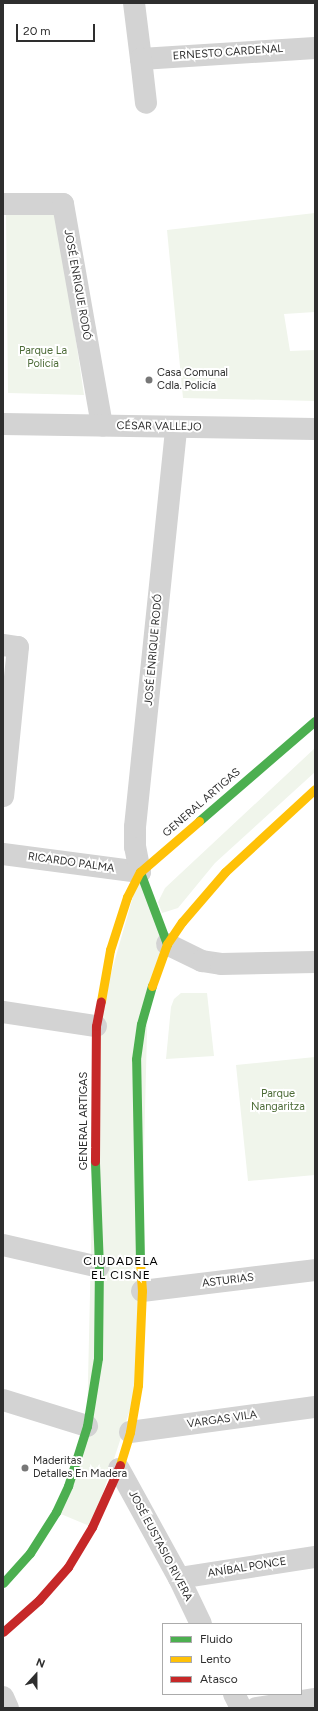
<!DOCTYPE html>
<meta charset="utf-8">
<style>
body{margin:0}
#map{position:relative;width:318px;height:1711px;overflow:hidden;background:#fff;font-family:Figtree,sans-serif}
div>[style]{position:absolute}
.green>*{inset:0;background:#f0f5eb}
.street>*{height:22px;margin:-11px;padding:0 11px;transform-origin:11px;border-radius:11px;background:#d3d3d3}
.fast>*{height:9px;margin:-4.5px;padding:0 4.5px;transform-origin:4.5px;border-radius:4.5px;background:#4caf50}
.slow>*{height:9px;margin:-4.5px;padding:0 4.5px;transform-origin:4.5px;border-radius:4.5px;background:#ffc107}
.jam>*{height:9px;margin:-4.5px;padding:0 4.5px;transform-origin:4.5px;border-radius:4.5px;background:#c62828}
.dots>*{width:11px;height:11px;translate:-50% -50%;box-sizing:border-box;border:2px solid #fff;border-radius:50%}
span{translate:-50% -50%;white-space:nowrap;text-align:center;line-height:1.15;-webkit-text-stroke:4px #fff;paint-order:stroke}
.street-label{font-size:11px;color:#2e2e2e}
.park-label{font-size:11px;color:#4d6c38}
.poi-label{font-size:11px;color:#2e2e2e}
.left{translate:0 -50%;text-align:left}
.neighbourhood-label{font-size:12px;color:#000;letter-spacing:1px}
.frame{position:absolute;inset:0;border:4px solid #2e2e2e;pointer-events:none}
.legend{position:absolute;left:162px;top:1623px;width:140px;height:72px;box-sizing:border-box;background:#fff;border:1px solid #ababab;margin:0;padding:5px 7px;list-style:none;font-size:12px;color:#2e2e2e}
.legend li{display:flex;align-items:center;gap:8px;height:20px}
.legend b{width:20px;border:1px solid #ababab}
.north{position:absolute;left:16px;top:1655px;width:40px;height:40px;-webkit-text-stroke:3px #fff;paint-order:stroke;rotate:21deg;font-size:11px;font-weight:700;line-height:16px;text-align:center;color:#2e2e2e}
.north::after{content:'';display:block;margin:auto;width:14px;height:18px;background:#2e2e2e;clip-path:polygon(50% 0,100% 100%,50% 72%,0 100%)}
.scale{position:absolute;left:16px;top:24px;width:79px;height:18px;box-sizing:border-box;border:2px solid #2e2e2e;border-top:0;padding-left:5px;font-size:12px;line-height:14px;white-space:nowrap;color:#2e2e2e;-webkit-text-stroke:3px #fff;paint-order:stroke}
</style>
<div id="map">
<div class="green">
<i style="clip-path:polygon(6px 210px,57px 212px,84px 395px,8px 393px)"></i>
<i style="clip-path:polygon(315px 213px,315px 312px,284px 314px,290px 351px,315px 350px,315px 401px,183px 398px,167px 230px)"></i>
<i style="clip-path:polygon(315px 748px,315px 772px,215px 863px,178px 908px,162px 913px,158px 902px,165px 888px)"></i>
<i style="clip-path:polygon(140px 872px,167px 944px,148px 993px,138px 1385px,92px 1527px,56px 1512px,87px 1426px,96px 1026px)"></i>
<i style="clip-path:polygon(181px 993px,207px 993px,214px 1056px,166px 1059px,171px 1007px,174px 999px)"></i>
<i style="clip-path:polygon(315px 1057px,315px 1175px,248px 1181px,236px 1065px)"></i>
</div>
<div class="street">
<i style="left:134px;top:3px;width:56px;rotate:82.9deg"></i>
<i style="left:141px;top:59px;width:174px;rotate:-3.6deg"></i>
<i style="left:141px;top:59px;width:44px;rotate:83.5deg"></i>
<i style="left:3px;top:204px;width:60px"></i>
<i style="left:63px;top:204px;width:225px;rotate:80deg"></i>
<i style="left:3px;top:424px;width:312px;rotate:0.9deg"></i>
<i style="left:3px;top:645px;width:15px;rotate:8deg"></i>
<i style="left:18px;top:647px;width:150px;rotate:95.7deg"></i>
<i style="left:3px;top:854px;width:138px;rotate:7.5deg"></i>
<i style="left:140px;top:872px;width:25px;rotate:-101deg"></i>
<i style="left:135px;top:847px;width:20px;rotate:-90deg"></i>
<i style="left:135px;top:827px;width:401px;rotate:-84.1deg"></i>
<i style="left:167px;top:944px;width:39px;rotate:26deg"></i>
<i style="left:202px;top:961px;width:19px;rotate:9deg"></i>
<i style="left:221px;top:964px;width:94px;rotate:-1.2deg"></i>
<i style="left:3px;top:1012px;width:94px;rotate:8.6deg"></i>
<i style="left:3px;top:1245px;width:98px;rotate:12.9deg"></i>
<i style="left:142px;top:1291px;width:174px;rotate:-6.9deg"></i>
<i style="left:3px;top:1400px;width:88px;rotate:17.2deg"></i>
<i style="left:130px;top:1432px;width:187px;rotate:-7.7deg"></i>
<i style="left:119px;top:1469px;width:124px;rotate:61.2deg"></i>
<i style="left:179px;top:1578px;width:51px;rotate:64.4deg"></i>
<i style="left:179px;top:1578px;width:138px;rotate:-8.8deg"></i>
<i style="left:234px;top:1694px;width:16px;rotate:63deg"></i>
<i style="left:3px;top:1697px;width:12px;rotate:66deg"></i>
<i style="left:256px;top:1708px;width:60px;rotate:-8.7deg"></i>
</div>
<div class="fast">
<i style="left:199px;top:821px;width:153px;rotate:-40.8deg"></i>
<i style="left:140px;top:872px;width:77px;rotate:69.4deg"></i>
<i style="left:140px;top:1261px;width:202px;rotate:-91.1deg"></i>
<i style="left:136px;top:1059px;width:35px;rotate:-82deg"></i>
<i style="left:141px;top:1024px;width:40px;rotate:-74deg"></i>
<i style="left:3px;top:1583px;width:40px;rotate:-48deg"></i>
<i style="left:30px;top:1553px;width:49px;rotate:-57.6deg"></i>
<i style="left:56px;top:1512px;width:29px;rotate:-65deg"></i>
<i style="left:68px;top:1486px;width:63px;rotate:-72.4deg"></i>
<i style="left:87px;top:1426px;width:69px;rotate:-80.8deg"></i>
<i style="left:98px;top:1358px;width:91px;rotate:-89.4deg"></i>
<i style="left:99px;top:1267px;width:106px;rotate:-92.2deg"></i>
</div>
<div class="slow">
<i style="left:152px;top:986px;width:45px;rotate:-70.3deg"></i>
<i style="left:167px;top:944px;width:27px;rotate:-56deg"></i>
<i style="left:182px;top:922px;width:66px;rotate:-49.3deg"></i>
<i style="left:225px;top:872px;width:122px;rotate:-42.7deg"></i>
<i style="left:101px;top:1001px;width:52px;rotate:-80deg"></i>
<i style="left:110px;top:950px;width:56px;rotate:-72.2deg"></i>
<i style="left:127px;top:897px;width:28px;rotate:-63deg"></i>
<i style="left:140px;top:872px;width:78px;rotate:-40.8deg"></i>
<i style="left:120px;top:1465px;width:34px;rotate:-73deg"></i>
<i style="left:130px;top:1432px;width:48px;rotate:-80.3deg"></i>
<i style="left:138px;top:1385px;width:94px;rotate:-87.6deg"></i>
<i style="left:142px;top:1291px;width:30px;rotate:-94deg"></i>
</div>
<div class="jam">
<i style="left:95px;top:1161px;width:135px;rotate:-89.6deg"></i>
<i style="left:96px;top:1026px;width:25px;rotate:-79deg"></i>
<i style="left:3px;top:1632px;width:48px;rotate:-41.6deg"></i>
<i style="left:39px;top:1600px;width:44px;rotate:-48.7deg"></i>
<i style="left:68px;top:1567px;width:47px;rotate:-59deg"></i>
<i style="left:92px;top:1527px;width:68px;rotate:-65.7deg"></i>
</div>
<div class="dots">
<i style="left:149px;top:380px;background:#777"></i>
<i style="left:25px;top:1468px;background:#777"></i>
</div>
<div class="street-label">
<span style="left:228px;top:53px;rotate:-4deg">ERNESTO CARDENAL</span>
<span style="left:77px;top:285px;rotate:80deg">JOSÉ ENRIQUE RODÓ</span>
<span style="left:159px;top:427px;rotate:1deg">CÉSAR VALLEJO</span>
<span style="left:154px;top:650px;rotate:-85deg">JOSÉ ENRIQUE RODÓ</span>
<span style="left:202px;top:803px;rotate:-41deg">GENERAL ARTIGAS</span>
<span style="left:71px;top:863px;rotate:8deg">RICARDO PALMA</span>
<span style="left:84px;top:1121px;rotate:-90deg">GENERAL ARTIGAS</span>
<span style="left:228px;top:1281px;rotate:-7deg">ASTURIAS</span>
<span style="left:222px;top:1420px;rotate:-8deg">VARGAS VILA</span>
<span style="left:160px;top:1546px;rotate:62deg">JOSÉ EUSTASIO RIVERA</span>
<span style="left:247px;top:1568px;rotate:-9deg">ANÍBAL PONCE</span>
</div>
<div class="park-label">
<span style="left:43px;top:358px">Parque La<br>Policía</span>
<span style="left:278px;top:1101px">Parque<br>Nangaritza</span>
</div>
<div class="poi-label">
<span class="left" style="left:157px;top:380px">Casa Comunal<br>Cdla. Policía</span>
<span class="left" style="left:33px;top:1468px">Maderitas<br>Detalles En Madera</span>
</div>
<div class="neighbourhood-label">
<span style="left:121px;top:1269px">CIUDADELA<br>EL CISNE</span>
</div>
<div class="frame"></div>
<ul class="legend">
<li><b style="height:5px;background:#4caf50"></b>Fluido</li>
<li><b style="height:5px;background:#ffc107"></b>Lento</li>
<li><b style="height:5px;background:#c62828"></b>Atasco</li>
</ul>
<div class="north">N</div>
<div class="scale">20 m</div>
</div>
